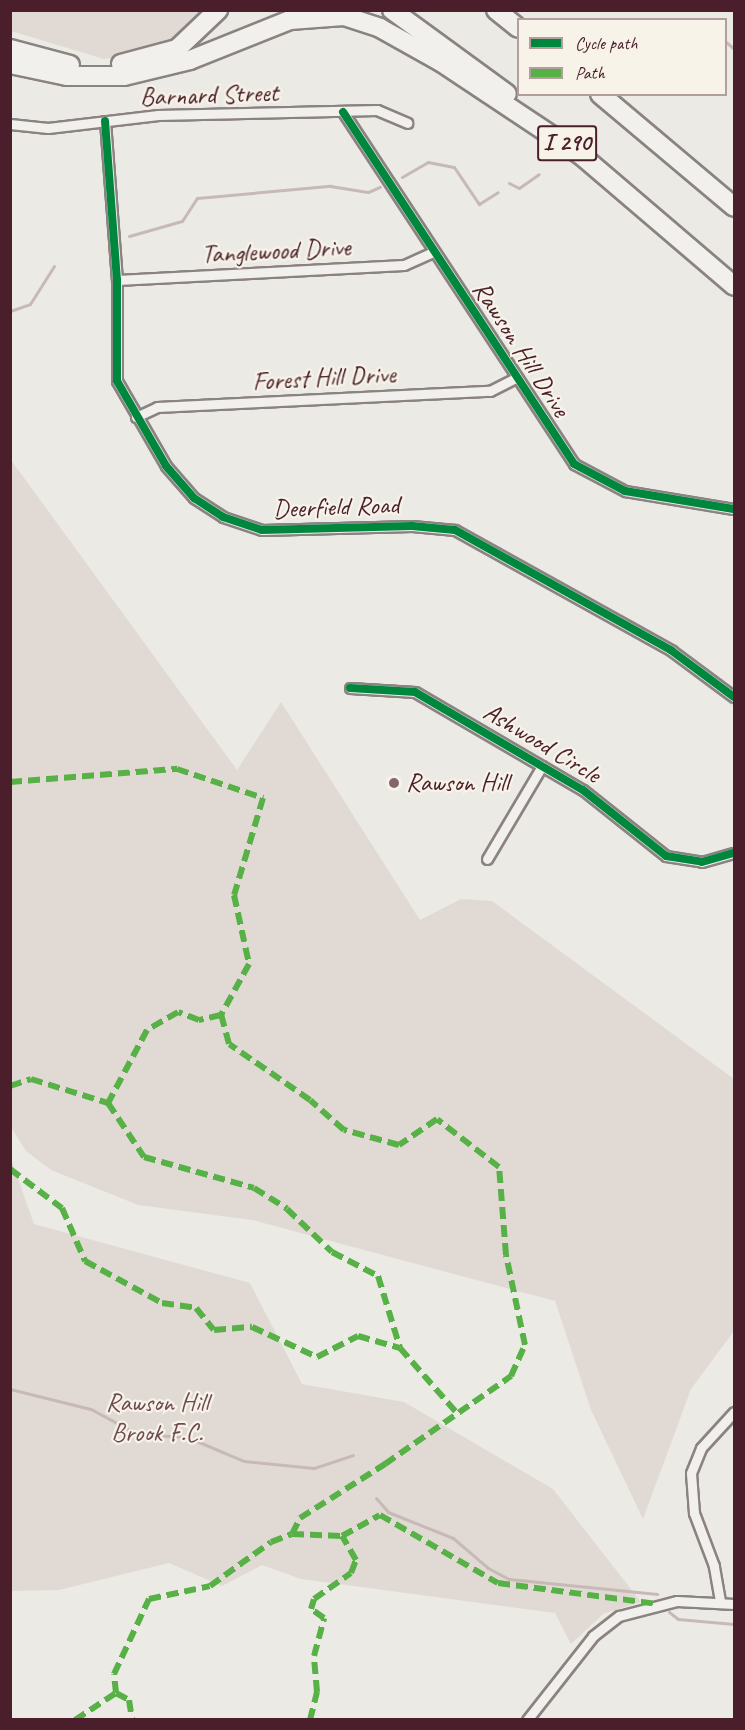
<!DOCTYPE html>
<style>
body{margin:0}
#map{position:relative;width:745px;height:1730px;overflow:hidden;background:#eceae4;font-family:Caveat,sans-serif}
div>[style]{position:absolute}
.green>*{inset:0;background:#e1dad4}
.stream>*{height:3px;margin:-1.5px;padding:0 1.5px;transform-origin:1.5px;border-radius:1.5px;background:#c7b9b6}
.roads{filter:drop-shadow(2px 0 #8b8282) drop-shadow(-2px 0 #8b8282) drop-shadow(0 2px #8b8282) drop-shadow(0 -2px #8b8282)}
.minor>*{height:9px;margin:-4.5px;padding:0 4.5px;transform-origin:4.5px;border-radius:4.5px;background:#f1f0ec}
.motorway>*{height:18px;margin:-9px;padding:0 9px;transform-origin:9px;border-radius:9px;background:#f1f0ec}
.quiet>*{height:6px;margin-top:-3px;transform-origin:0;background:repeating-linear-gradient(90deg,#57b146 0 12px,transparent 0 18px)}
.cycleway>*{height:8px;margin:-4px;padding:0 4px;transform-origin:4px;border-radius:4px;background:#00873e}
.dots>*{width:16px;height:16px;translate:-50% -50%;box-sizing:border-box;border:3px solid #f7f3e8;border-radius:50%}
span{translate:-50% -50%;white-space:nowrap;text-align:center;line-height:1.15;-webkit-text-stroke:4.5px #f7f3e8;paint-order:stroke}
.shield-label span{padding:2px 4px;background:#f7f3e8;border:2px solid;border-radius:4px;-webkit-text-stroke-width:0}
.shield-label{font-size:24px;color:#4a1f2b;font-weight:700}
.street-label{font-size:26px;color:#4a1f2b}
.poi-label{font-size:26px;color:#4a1f2b}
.left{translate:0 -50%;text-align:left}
.park-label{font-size:26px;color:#6e4a52}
.frame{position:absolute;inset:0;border:12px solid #4a1f2b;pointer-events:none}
.legend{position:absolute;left:517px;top:18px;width:210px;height:78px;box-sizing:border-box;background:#f7f3e8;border:2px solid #b29e9c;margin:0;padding:8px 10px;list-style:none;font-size:18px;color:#4a1f2b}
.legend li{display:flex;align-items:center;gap:12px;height:30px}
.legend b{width:30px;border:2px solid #b29e9c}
</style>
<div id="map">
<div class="green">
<i style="clip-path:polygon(10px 11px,209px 11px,184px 37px,143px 53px,104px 59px,11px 31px)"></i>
<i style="clip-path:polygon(11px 460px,237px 770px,281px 702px,420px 920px,461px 899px,492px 901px,734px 1079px,734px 1331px,691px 1389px,643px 1519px,591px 1410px,555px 1301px,252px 1220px,138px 1205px,51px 1170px,26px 1151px,11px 1127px)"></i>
<i style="clip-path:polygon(11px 1159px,34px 1224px,250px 1283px,302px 1384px,404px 1402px,553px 1489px,641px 1602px,603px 1614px,571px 1644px,555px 1613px,301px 1579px,262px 1565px,222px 1586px,169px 1563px,59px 1590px,11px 1591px)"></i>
</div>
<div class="stream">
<i style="left:726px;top:42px;width:11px;rotate:41deg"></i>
<i style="left:402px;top:177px;width:30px;rotate:-30deg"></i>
<i style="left:428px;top:162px;width:26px;rotate:11deg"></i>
<i style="left:454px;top:167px;width:45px;rotate:56deg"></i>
<i style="left:479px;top:204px;width:22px;rotate:-32deg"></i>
<i style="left:509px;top:183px;width:11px;rotate:27deg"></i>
<i style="left:519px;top:188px;width:24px;rotate:-35deg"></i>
<i style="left:129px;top:236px;width:55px;rotate:-15.8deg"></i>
<i style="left:182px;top:221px;width:27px;rotate:-57deg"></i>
<i style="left:197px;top:198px;width:134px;rotate:-5.2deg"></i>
<i style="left:330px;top:186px;width:38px;rotate:9deg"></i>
<i style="left:368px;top:192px;width:13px;rotate:-23deg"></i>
<i style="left:10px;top:311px;width:21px;rotate:-19deg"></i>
<i style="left:30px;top:304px;width:45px;rotate:-57.7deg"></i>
<i style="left:10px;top:1389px;width:83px;rotate:13.9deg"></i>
<i style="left:91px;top:1409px;width:52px;rotate:28.5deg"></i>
<i style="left:137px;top:1434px;width:50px;rotate:3.4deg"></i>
<i style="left:187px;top:1437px;width:62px;rotate:22.8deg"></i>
<i style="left:244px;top:1461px;width:70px;rotate:5.7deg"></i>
<i style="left:314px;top:1468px;width:41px;rotate:-18.4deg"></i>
<i style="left:376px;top:1498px;width:18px;rotate:49deg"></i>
<i style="left:388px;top:1512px;width:70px;rotate:21.8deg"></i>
<i style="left:453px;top:1538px;width:46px;rotate:40.6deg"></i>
<i style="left:488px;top:1568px;width:24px;rotate:28deg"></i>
<i style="left:509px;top:1579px;width:149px;rotate:5.8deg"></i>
<i style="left:669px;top:1612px;width:11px;rotate:38deg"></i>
<i style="left:678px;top:1619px;width:56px;rotate:5.1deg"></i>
</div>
<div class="roads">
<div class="minor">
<i style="left:343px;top:112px;width:421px;rotate:56.7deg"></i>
<i style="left:574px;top:464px;width:58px;rotate:27.9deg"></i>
<i style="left:625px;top:491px;width:110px;rotate:9.4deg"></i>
<i style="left:105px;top:121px;width:159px;rotate:85.7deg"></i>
<i style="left:117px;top:280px;width:101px;rotate:90deg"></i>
<i style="left:117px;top:381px;width:98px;rotate:60deg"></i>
<i style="left:166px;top:466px;width:43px;rotate:48.8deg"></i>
<i style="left:194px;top:498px;width:35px;rotate:33deg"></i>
<i style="left:223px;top:517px;width:41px;rotate:18.4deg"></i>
<i style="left:262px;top:530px;width:150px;rotate:-1.5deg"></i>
<i style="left:412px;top:526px;width:43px;rotate:5.3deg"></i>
<i style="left:455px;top:530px;width:248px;rotate:29.1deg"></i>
<i style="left:672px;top:651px;width:77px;rotate:36.6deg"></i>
<i style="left:10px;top:124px;width:38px;rotate:6deg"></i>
<i style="left:48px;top:128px;width:111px;rotate:-6.7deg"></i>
<i style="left:158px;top:115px;width:219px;rotate:-1.3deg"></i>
<i style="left:377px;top:110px;width:33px;rotate:23deg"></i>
<i style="left:117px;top:280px;width:287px;rotate:-3deg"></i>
<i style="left:404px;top:265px;width:32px;rotate:-24deg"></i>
<i style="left:136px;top:417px;width:23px;rotate:-25deg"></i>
<i style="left:157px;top:407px;width:333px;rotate:-2.8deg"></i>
<i style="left:490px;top:391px;width:27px;rotate:-27deg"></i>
<i style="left:350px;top:688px;width:65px;rotate:3.5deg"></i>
<i style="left:415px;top:692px;width:194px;rotate:30.3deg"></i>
<i style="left:583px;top:790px;width:106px;rotate:38.5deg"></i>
<i style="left:666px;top:856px;width:36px;rotate:9deg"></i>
<i style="left:702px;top:862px;width:33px;rotate:-16deg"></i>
<i style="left:487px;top:859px;width:108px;rotate:-59.4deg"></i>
<i style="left:720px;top:1601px;width:36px;rotate:-100deg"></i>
<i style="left:714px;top:1566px;width:57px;rotate:-110.7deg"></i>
<i style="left:694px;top:1513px;width:40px;rotate:-94.3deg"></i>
<i style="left:691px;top:1473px;width:27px;rotate:-68deg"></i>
<i style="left:701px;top:1448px;width:49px;rotate:-47.5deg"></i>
<i style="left:527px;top:1720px;width:107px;rotate:-51.8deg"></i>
<i style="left:593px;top:1636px;width:33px;rotate:-38deg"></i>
<i style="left:619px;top:1616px;width:60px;rotate:-14.5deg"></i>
<i style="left:677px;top:1601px;width:57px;rotate:3deg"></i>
</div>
<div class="motorway">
<i style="left:392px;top:10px;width:142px;rotate:36.1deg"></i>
<i style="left:496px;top:10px;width:28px;rotate:39deg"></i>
<i style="left:10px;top:49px;width:62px;rotate:14.9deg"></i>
<i style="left:10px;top:64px;width:58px;rotate:11.9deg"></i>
<i style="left:67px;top:76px;width:57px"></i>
<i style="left:124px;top:76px;width:68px;rotate:-13.6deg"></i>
<i style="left:190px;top:60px;width:108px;rotate:-21.8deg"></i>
<i style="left:290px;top:20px;width:54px;rotate:-4.2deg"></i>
<i style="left:344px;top:16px;width:38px;rotate:18deg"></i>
<i style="left:380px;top:28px;width:70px;rotate:29.1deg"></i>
<i style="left:441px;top:62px;width:172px;rotate:33.6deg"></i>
<i style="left:121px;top:64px;width:58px;rotate:-15deg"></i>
<i style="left:177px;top:49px;width:57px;rotate:-43.6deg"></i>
<i style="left:600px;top:94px;width:175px;rotate:40.1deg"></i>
<i style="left:575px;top:150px;width:209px;rotate:40.5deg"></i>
</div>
</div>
<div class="quiet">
<i style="left:10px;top:782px;width:168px;rotate:-4.5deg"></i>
<i style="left:177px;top:769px;width:91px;rotate:18.6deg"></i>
<i style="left:263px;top:798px;width:101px;rotate:106.6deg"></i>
<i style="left:234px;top:895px;width:71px;rotate:77.7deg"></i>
<i style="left:249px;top:964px;width:58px;rotate:118.8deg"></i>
<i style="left:10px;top:1086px;width:22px;rotate:-18deg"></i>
<i style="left:31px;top:1079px;width:81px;rotate:17.3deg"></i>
<i style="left:10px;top:1169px;width:65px;rotate:36.9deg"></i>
<i style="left:62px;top:1208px;width:58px;rotate:66.5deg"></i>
<i style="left:85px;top:1261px;width:88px;rotate:28.6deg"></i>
<i style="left:162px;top:1303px;width:34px;rotate:8deg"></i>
<i style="left:196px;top:1308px;width:28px;rotate:51deg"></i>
<i style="left:214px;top:1330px;width:38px;rotate:-5deg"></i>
<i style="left:252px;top:1327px;width:72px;rotate:24.8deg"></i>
<i style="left:317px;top:1357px;width:46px;rotate:-27.1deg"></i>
<i style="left:358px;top:1336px;width:44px;rotate:15.9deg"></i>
<i style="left:292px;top:1534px;width:18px;rotate:-63deg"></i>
<i style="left:300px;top:1518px;width:101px;rotate:-32.4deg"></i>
<i style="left:385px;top:1464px;width:154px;rotate:-34.9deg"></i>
<i style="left:511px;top:1376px;width:34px;rotate:-66deg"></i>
<i style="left:525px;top:1345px;width:92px;rotate:-101.9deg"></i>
<i style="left:506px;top:1255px;width:88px;rotate:-94.5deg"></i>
<i style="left:499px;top:1167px;width:78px;rotate:-142.3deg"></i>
<i style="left:437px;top:1119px;width:46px;rotate:145.6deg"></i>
<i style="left:399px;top:1145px;width:57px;rotate:-164.7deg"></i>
<i style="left:344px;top:1130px;width:45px;rotate:-138.6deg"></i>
<i style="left:310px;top:1100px;width:98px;rotate:-145.3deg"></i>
<i style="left:229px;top:1044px;width:30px;rotate:-105deg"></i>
<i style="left:221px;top:1015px;width:23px;rotate:167deg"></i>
<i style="left:199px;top:1020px;width:22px;rotate:-159deg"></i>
<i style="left:178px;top:1012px;width:36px;rotate:150deg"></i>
<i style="left:147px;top:1030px;width:83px;rotate:118.1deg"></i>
<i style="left:108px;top:1103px;width:65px;rotate:56.3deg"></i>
<i style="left:144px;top:1157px;width:114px;rotate:15.7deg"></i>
<i style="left:254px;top:1188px;width:39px;rotate:32deg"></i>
<i style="left:287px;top:1209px;width:62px;rotate:43.7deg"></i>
<i style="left:332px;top:1252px;width:52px;rotate:27.6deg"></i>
<i style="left:378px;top:1276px;width:75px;rotate:73deg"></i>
<i style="left:400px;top:1348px;width:86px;rotate:48.8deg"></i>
<i style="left:116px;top:1693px;width:15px;rotate:28deg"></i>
<i style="left:129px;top:1700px;width:20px;rotate:81deg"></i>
<i style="left:75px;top:1720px;width:49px;rotate:-33.4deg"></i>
<i style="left:116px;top:1693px;width:19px;rotate:-96deg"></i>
<i style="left:114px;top:1674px;width:83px;rotate:-65deg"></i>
<i style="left:149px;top:1599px;width:62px;rotate:-12deg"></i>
<i style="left:210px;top:1586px;width:75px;rotate:-35.8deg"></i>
<i style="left:271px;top:1542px;width:22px;rotate:-21deg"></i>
<i style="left:292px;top:1534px;width:50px;rotate:2.3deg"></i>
<i style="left:342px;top:1536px;width:43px;rotate:-28.9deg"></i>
<i style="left:380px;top:1515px;width:136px;rotate:30deg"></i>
<i style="left:498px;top:1583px;width:160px;rotate:7.5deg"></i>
<i style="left:310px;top:1720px;width:29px;rotate:-76deg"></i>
<i style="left:317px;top:1692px;width:36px;rotate:-95deg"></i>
<i style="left:314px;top:1656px;width:39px;rotate:-75deg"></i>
<i style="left:324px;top:1618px;width:16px;rotate:-145deg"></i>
<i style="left:311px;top:1609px;width:10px;rotate:-73deg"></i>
<i style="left:314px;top:1599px;width:45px;rotate:-35.1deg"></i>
<i style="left:351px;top:1573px;width:14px;rotate:-69deg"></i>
<i style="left:356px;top:1560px;width:28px;rotate:-120deg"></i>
</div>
<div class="cycleway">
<i style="left:343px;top:112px;width:421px;rotate:56.7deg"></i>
<i style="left:574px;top:464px;width:58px;rotate:27.9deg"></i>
<i style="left:625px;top:491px;width:110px;rotate:9.4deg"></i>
<i style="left:105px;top:121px;width:159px;rotate:85.7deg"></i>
<i style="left:117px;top:280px;width:101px;rotate:90deg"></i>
<i style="left:117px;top:381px;width:98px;rotate:60deg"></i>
<i style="left:166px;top:466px;width:43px;rotate:48.8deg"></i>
<i style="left:194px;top:498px;width:35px;rotate:33deg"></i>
<i style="left:223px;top:517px;width:41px;rotate:18.4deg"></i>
<i style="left:262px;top:530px;width:150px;rotate:-1.5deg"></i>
<i style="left:412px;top:526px;width:43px;rotate:5.3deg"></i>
<i style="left:455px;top:530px;width:248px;rotate:29.1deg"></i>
<i style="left:672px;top:651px;width:77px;rotate:36.6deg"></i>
<i style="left:350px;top:688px;width:65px;rotate:3.5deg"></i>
<i style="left:415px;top:692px;width:194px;rotate:30.3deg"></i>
<i style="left:583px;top:790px;width:106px;rotate:38.5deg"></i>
<i style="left:666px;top:856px;width:36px;rotate:9deg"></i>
<i style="left:702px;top:862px;width:33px;rotate:-16deg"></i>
</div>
<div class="dots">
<i style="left:394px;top:783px;background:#83666c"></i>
</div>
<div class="shield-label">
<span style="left:567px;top:143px">I 290</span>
</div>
<div class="street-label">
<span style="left:209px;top:95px;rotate:-2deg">Barnard Street</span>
<span style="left:276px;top:251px;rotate:-3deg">Tanglewood Drive</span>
<span style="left:521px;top:349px;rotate:57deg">Rawson Hill Drive</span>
<span style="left:324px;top:378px;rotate:-3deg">Forest Hill Drive</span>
<span style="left:336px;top:507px;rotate:-2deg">Deerfield Road</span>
<span style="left:542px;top:743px;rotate:31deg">Ashwood Circle</span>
</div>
<div class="poi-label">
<span class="left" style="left:406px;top:783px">Rawson Hill</span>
</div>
<div class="park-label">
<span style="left:157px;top:1418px">Rawson Hill<br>Brook F.C.</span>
</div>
<div class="frame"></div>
<ul class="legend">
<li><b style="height:8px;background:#00873e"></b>Cycle path</li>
<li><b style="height:8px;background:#57b146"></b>Path</li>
</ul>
</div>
